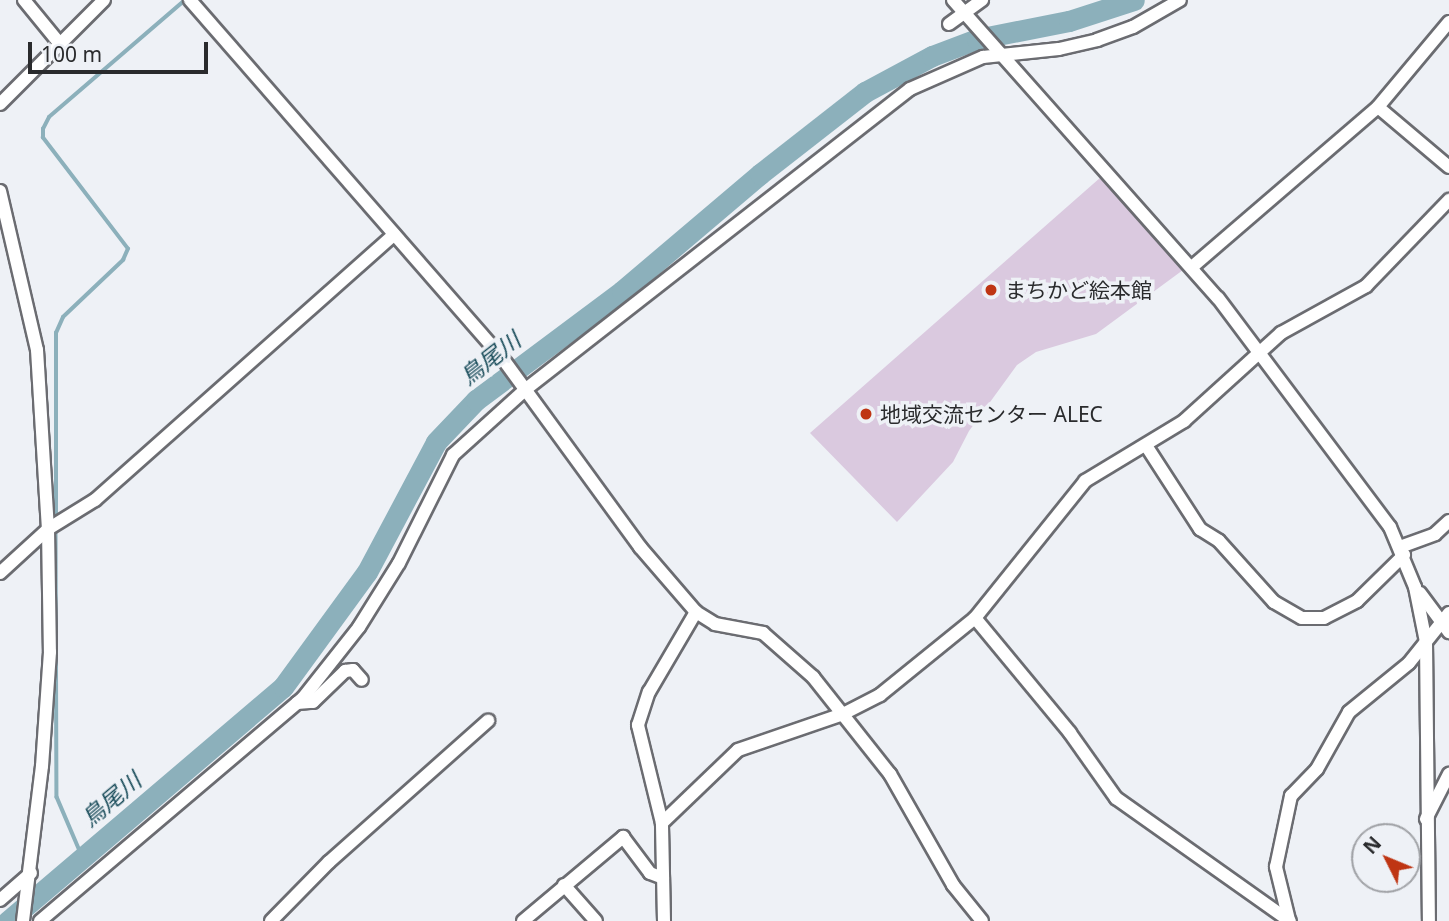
<!DOCTYPE html>
<meta charset="utf-8">
<style>
body{margin:0}
#map{position:relative;width:1449px;height:921px;overflow:hidden;background:#eef1f6;font-family:"Noto Sans","Noto Sans JP",sans-serif}
div>[style]{position:absolute}
.green>*{inset:0;background:#dac9df}
.stream>*{height:3.5px;margin:-1.75px;padding:0 1.75px;transform-origin:1.75px;border-radius:1.75px;background:#8cb0bb}
.river>*{height:21px;margin:-10.5px;padding:0 10.5px;transform-origin:10.5px;border-radius:10.5px;background:#8cb0bb}
.roads{filter:drop-shadow(2px 0 #6b6c71) drop-shadow(-2px 0 #6b6c71) drop-shadow(0 2px #6b6c71) drop-shadow(0 -2px #6b6c71)}
.minor>*{height:12px;margin:-6px;padding:0 6px;transform-origin:6px;border-radius:6px;background:#fff}
.dots>*{width:19px;height:19px;translate:-50% -50%;box-sizing:border-box;border:4px solid #eef1f6;border-radius:50%}
span{translate:-50% -50%;white-space:nowrap;text-align:center;line-height:1.15;-webkit-text-stroke:7px #eef1f6;paint-order:stroke}
.poi-label{font-size:21px;color:#2a2b2d}
.left{translate:0 -50%;text-align:left}
.water-label{font-size:23px;color:#184b59;font-style:italic}
.north{position:absolute;left:1351px;top:823px;width:70px;height:70px;box-sizing:border-box;background:#eef1f6;border:2px solid #a0a2a6;border-radius:50%;rotate:313deg;font-size:19px;font-weight:700;line-height:28px;text-align:center;color:#2a2b2d}
.north::after{content:'';display:block;margin:auto;width:24px;height:32px;background:#bf3513;clip-path:polygon(50% 0,100% 100%,50% 72%,0 100%)}
.scale{position:absolute;left:28px;top:42px;width:180px;height:32px;box-sizing:border-box;border:4px solid #2a2b2d;border-top:0;padding-left:9px;font-size:21px;line-height:24px;white-space:nowrap;color:#2a2b2d;-webkit-text-stroke:5px #eef1f6;paint-order:stroke}
</style>
<div id="map">
<div class="green">
<i style="clip-path:polygon(1101px 177px,1183px 270px,1096px 334px,1036px 352px,1017px 365px,969px 431px,953px 462px,897px 522px,810px 433px)"></i>
</div>
<div class="stream">
<i style="left:56px;top:520px;width:187px;rotate:-90deg"></i>
<i style="left:56px;top:333px;width:17px;rotate:-66deg"></i>
<i style="left:63px;top:317px;width:83px;rotate:-43.5deg"></i>
<i style="left:123px;top:260px;width:12px;rotate:-66deg"></i>
<i style="left:128px;top:249px;width:140px;rotate:-127.4deg"></i>
<i style="left:43px;top:138px;width:9px;rotate:-90deg"></i>
<i style="left:43px;top:129px;width:13px;rotate:-63deg"></i>
<i style="left:49px;top:117px;width:179px;rotate:-40.7deg"></i>
<i style="left:56px;top:528px;width:269px;rotate:89.8deg"></i>
<i style="left:57px;top:797px;width:66px;rotate:66.9deg"></i>
</div>
<div class="river">
<i style="left:8px;top:921px;width:361px;rotate:-40.4deg"></i>
<i style="left:283px;top:687px;width:142px;rotate:-53.9deg"></i>
<i style="left:367px;top:572px;width:147px;rotate:-62deg"></i>
<i style="left:436px;top:442px;width:58px;rotate:-46.4deg"></i>
<i style="left:476px;top:400px;width:182px;rotate:-36.7deg"></i>
<i style="left:622px;top:291px;width:181px;rotate:-40.3deg"></i>
<i style="left:760px;top:174px;width:133px;rotate:-38deg"></i>
<i style="left:865px;top:92px;width:76px;rotate:-28.2deg"></i>
<i style="left:932px;top:56px;width:48px;rotate:-20.7deg"></i>
<i style="left:977px;top:39px;width:94px;rotate:-11.1deg"></i>
<i style="left:1069px;top:21px;width:68px;rotate:-17.9deg"></i>
</div>
<div class="roads">
<div class="minor">
<i style="left:24px;top:0;width:57px;rotate:50.7deg"></i>
<i style="left:190px;top:0;width:476px;rotate:48.9deg"></i>
<i style="left:503px;top:359px;width:233px;rotate:53.9deg"></i>
<i style="left:640px;top:547px;width:86px;rotate:49.3deg"></i>
<i style="left:696px;top:612px;width:22px;rotate:32deg"></i>
<i style="left:715px;top:624px;width:49px;rotate:10.6deg"></i>
<i style="left:763px;top:633px;width:67px;rotate:41.3deg"></i>
<i style="left:813px;top:677px;width:124px;rotate:51.6deg"></i>
<i style="left:890px;top:774px;width:128px;rotate:60.4deg"></i>
<i style="left:953px;top:885px;width:46px;rotate:51.1deg"></i>
<i style="left:953px;top:0;width:399px;rotate:48.4deg"></i>
<i style="left:1218px;top:298px;width:286px;rotate:53.1deg"></i>
<i style="left:1390px;top:527px;width:65px;rotate:67.4deg"></i>
<i style="left:1415px;top:587px;width:56px;rotate:78.7deg"></i>
<i style="left:1426px;top:642px;width:279px;rotate:89.4deg"></i>
<i style="left:1449px;top:22px;width:111px;rotate:129.9deg"></i>
<i style="left:1378px;top:107px;width:93px;rotate:40.2deg"></i>
<i style="left:949px;top:24px;width:41px;rotate:-36deg"></i>
<i style="left:0;top:104px;width:147px;rotate:-45deg"></i>
<i style="left:0;top:191px;width:163px;rotate:76.9deg"></i>
<i style="left:37px;top:350px;width:179px;rotate:86.5deg"></i>
<i style="left:48px;top:529px;width:123px;rotate:89.1deg"></i>
<i style="left:50px;top:652px;width:114px;rotate:94deg"></i>
<i style="left:42px;top:766px;width:156px;rotate:97deg"></i>
<i style="left:1192px;top:267px;width:245px;rotate:-40.7deg"></i>
<i style="left:1147px;top:447px;width:98px;rotate:57.1deg"></i>
<i style="left:1200px;top:529px;width:22px;rotate:32deg"></i>
<i style="left:1219px;top:541px;width:82px;rotate:48deg"></i>
<i style="left:1274px;top:602px;width:32px;rotate:30deg"></i>
<i style="left:1302px;top:618px;width:22px"></i>
<i style="left:1324px;top:618px;width:37px;rotate:-27deg"></i>
<i style="left:1357px;top:601px;width:66px;rotate:-44.4deg"></i>
<i style="left:1400px;top:547px;width:37px;rotate:-20deg"></i>
<i style="left:1435px;top:534px;width:19px;rotate:-43deg"></i>
<i style="left:0;top:573px;width:65px;rotate:-42.5deg"></i>
<i style="left:48px;top:529px;width:55px;rotate:-31.7deg"></i>
<i style="left:95px;top:500px;width:400px;rotate:-41.6deg"></i>
<i style="left:1420px;top:593px;width:49px;rotate:53.4deg"></i>
<i style="left:975px;top:618px;width:149px;rotate:50.4deg"></i>
<i style="left:1070px;top:733px;width:80px;rotate:54.7deg"></i>
<i style="left:1116px;top:798px;width:213px;rotate:35.3deg"></i>
<i style="left:297px;top:703px;width:16px;rotate:-4deg"></i>
<i style="left:313px;top:702px;width:45px;rotate:-44.1deg"></i>
<i style="left:345px;top:671px;width:8px;rotate:-7deg"></i>
<i style="left:353px;top:670px;width:13px;rotate:48deg"></i>
<i style="left:1426px;top:819px;width:51px;rotate:-62.9deg"></i>
<i style="left:662px;top:823px;width:105px;rotate:-43.8deg"></i>
<i style="left:738px;top:750px;width:111px;rotate:-18.9deg"></i>
<i style="left:843px;top:714px;width:42px;rotate:-27.2deg"></i>
<i style="left:880px;top:695px;width:122px;rotate:-39deg"></i>
<i style="left:975px;top:618px;width:176px;rotate:-51.2deg"></i>
<i style="left:1085px;top:481px;width:116px;rotate:-31.2deg"></i>
<i style="left:1184px;top:421px;width:131px;rotate:-42.2deg"></i>
<i style="left:1281px;top:333px;width:97px;rotate:-28.9deg"></i>
<i style="left:1366px;top:286px;width:120px;rotate:-46deg"></i>
<i style="left:564px;top:885px;width:48px;rotate:48.4deg"></i>
<i style="left:0;top:900px;width:41px;rotate:-41.1deg"></i>
<i style="left:1289px;top:920px;width:55px;rotate:-103.8deg"></i>
<i style="left:1276px;top:867px;width:73px;rotate:-78.1deg"></i>
<i style="left:1291px;top:796px;width:37px;rotate:-46deg"></i>
<i style="left:1317px;top:769px;width:65px;rotate:-60.7deg"></i>
<i style="left:1349px;top:712px;width:77px;rotate:-39.2deg"></i>
<i style="left:1409px;top:663px;width:64px;rotate:-51.3deg"></i>
<i style="left:40px;top:921px;width:345px;rotate:-40.3deg"></i>
<i style="left:303px;top:698px;width:90px;rotate:-51.7deg"></i>
<i style="left:359px;top:627px;width:75px;rotate:-58deg"></i>
<i style="left:399px;top:563px;width:121px;rotate:-63.4deg"></i>
<i style="left:453px;top:455px;width:98px;rotate:-42.1deg"></i>
<i style="left:526px;top:389px;width:487px;rotate:-38deg"></i>
<i style="left:910px;top:89px;width:80px;rotate:-23.7deg"></i>
<i style="left:983px;top:57px;width:76px;rotate:-6deg"></i>
<i style="left:1059px;top:49px;width:39px;rotate:-13deg"></i>
<i style="left:1097px;top:40px;width:38px;rotate:-20deg"></i>
<i style="left:1133px;top:27px;width:54px;rotate:-29.9deg"></i>
<i style="left:271px;top:921px;width:83px;rotate:-45.5deg"></i>
<i style="left:329px;top:862px;width:213px;rotate:-41.6deg"></i>
<i style="left:523px;top:921px;width:131px;rotate:-40deg"></i>
<i style="left:623px;top:837px;width:45px;rotate:53.1deg"></i>
<i style="left:650px;top:873px;width:14px;rotate:21deg"></i>
<i style="left:664px;top:921px;width:98px;rotate:-91.2deg"></i>
<i style="left:662px;top:823px;width:101px;rotate:-103.8deg"></i>
<i style="left:638px;top:725px;width:35px;rotate:-72deg"></i>
<i style="left:649px;top:692px;width:93px;rotate:-59.6deg"></i>
</div>
</div>
<div class="dots">
<i style="left:991px;top:290px;background:#bf3513"></i>
<i style="left:866px;top:414px;background:#bf3513"></i>
</div>
<div class="poi-label">
<span class="left" style="left:1005px;top:290px">まちかど絵本館</span>
<span class="left" style="left:880px;top:414px">地域交流センター ALEC</span>
</div>
<div class="water-label">
<span style="left:490px;top:358px;rotate:-38deg">鳥尾川</span>
<span style="left:111px;top:799px;rotate:-40deg">鳥尾川</span>
</div>
<div class="north">N</div>
<div class="scale">100 m</div>
</div>
